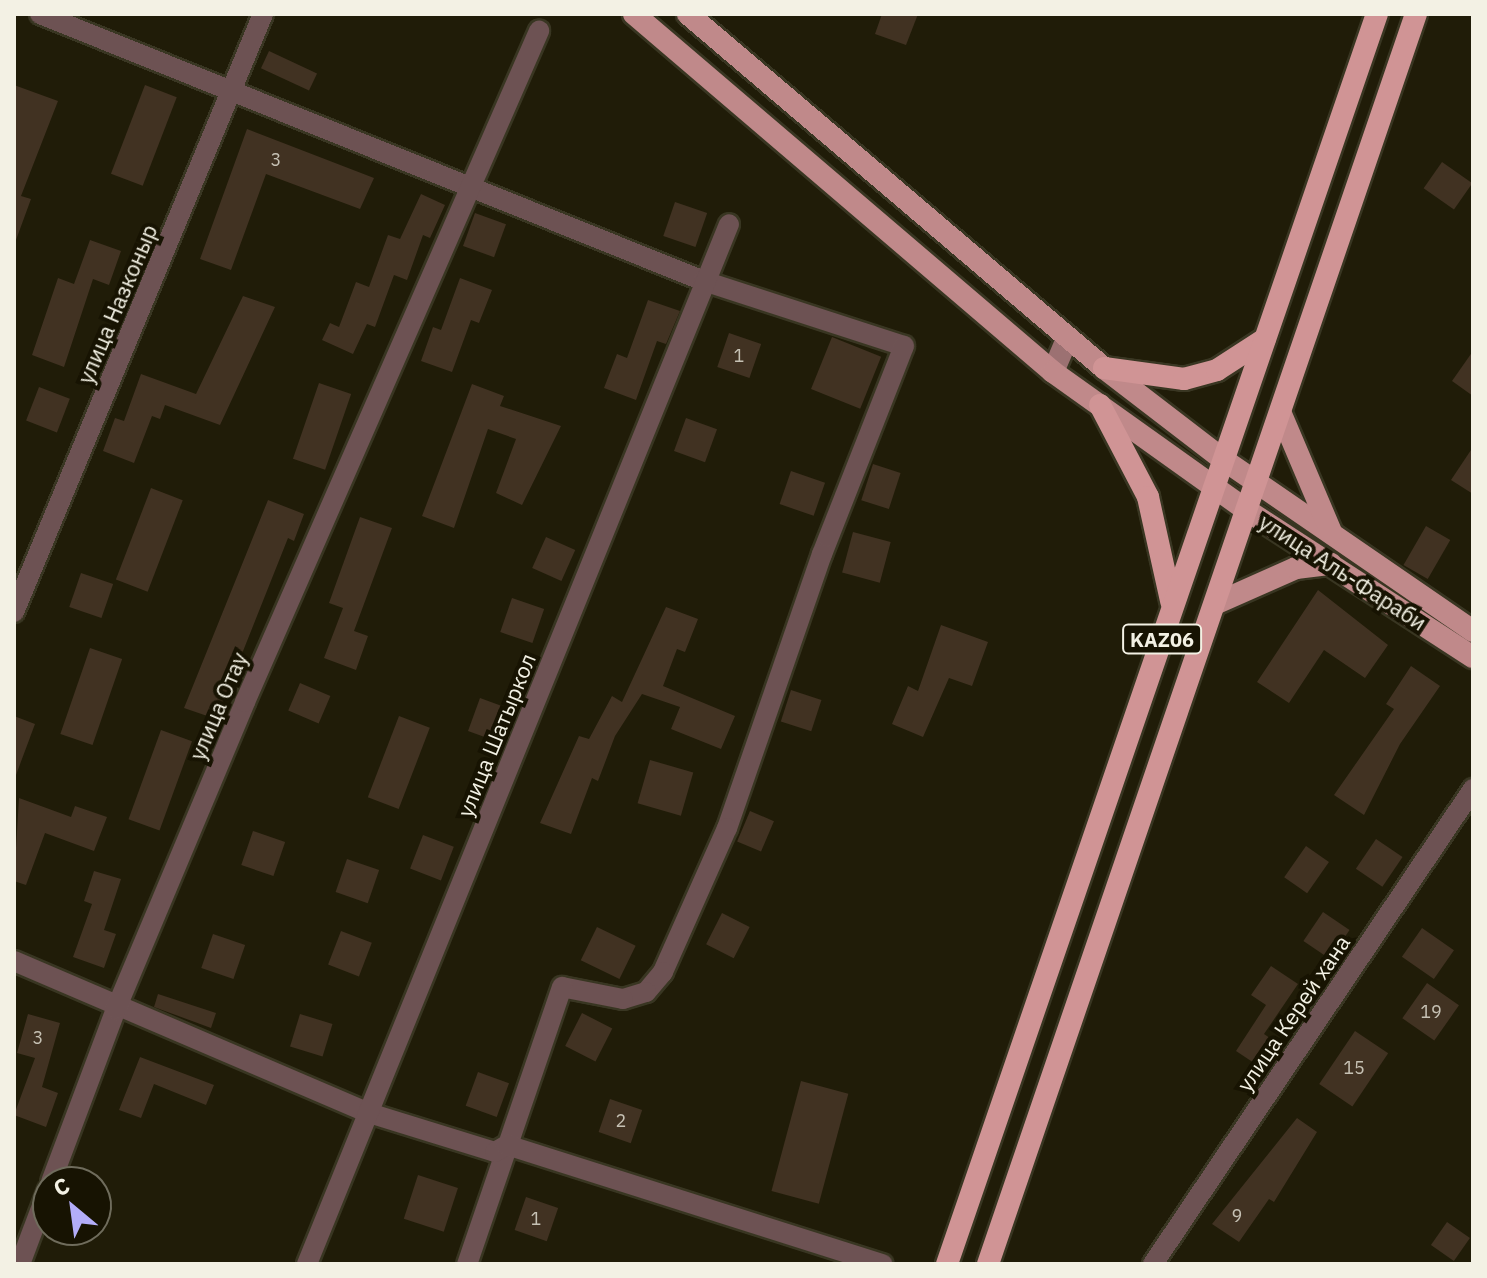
<!DOCTYPE html>
<meta charset="utf-8">
<style>
body{margin:0}
#map{position:relative;width:1487px;height:1278px;overflow:hidden;background:#201c08;font-family:"IBM Plex Sans",sans-serif}
div>[style]{position:absolute}
.building>*{inset:0;background:#413222;transform-origin:0 0}
.roads{filter:drop-shadow(2px 0 #393622) drop-shadow(-2px 0 #393622) drop-shadow(0 2px #393622) drop-shadow(0 -2px #393622)}
.minor>*{height:20px;margin:-10px;padding:0 10px;transform-origin:10px;border-radius:10px;background:#6d5253}
.secondary>*{height:22px;margin:-11px;padding:0 11px;transform-origin:11px;border-radius:11px;background:#9c7172}
.primary>*{height:22px;margin:-11px;padding:0 11px;transform-origin:11px;border-radius:11px;background:#c0898a}
.trunk>*{height:22px;margin:-11px;padding:0 11px;transform-origin:11px;border-radius:11px;background:#d09495}
span{translate:-50% -50%;white-space:nowrap;text-align:center;line-height:1.15;-webkit-text-stroke:8px #171302;paint-order:stroke}
.number-label{font-size:18px;color:#c6c1b4}
.number-label span{-webkit-text-stroke-width:0}
.shield-label span{padding:2px 6px;background:#171302;border:2px solid;border-radius:6px;-webkit-text-stroke-width:0}
.shield-label{font-size:20px;color:#f3f1e4;font-weight:700}
.street-label{font-size:22px;color:#f3f1e4}
.frame{position:absolute;inset:0;border:16px solid #f3f1e4;pointer-events:none}
.north{position:absolute;left:32px;top:1166px;width:80px;height:80px;box-sizing:border-box;background:#171302;border:2px solid #6f6c5c;border-radius:50%;rotate:331deg;font-size:22px;font-weight:700;line-height:32px;text-align:center;color:#f3f1e4}
.north::after{content:'';display:block;margin:auto;width:28px;height:36px;background:#b3adf9;clip-path:polygon(50% 0,100% 100%,50% 72%,0 100%)}
</style>
<div id="map">
<div class="building">
<i style="clip-path:polygon(882px 14px,918px 14px,906px 45px,875px 34px)"></i>
<i style="left:269px;top:51px;width:53px;height:19px;rotate:25deg"></i>
<i style="clip-path:polygon(14px 85px,58px 101px,21px 196px,31px 199px,16px 240px)"></i>
<i style="left:145px;top:85px;width:34px;height:95px;rotate:21deg"></i>
<i style="clip-path:polygon(247px 129px,374px 178px,360px 209px,266px 174px,231px 270px,200px 259px)"></i>
<i style="left:1442px;top:162px;width:37px;height:32px;rotate:35deg"></i>
<i style="clip-path:polygon(421px 194px,445px 205px,430px 238px,423px 235px,407px 280px,394px 275px,375px 327px,367px 324px,353px 354px,322px 340px,330px 323px,339px 327px,356px 282px,369px 287px,388px 235px,400px 239px)"></i>
<i style="left:675px;top:202px;width:34px;height:36px;rotate:19deg"></i>
<i style="left:475px;top:213px;width:33px;height:35px;rotate:20deg"></i>
<i style="clip-path:polygon(90px 240px,121px 251px,109px 285px,93px 279px,64px 367px,32px 355px,58px 278px,74px 284px)"></i>
<i style="clip-path:polygon(460px 278px,492px 290px,479px 323px,471px 320px,452px 372px,421px 361px,433px 327px,441px 330px)"></i>
<i style="clip-path:polygon(243px 296px,275px 307px,220px 425px,165px 405px,160px 419px,152px 416px,134px 463px,103px 451px,115px 418px,124px 421px,141px 374px,196px 394px)"></i>
<i style="clip-path:polygon(648px 300px,680px 311px,666px 344px,657px 341px,636px 400px,604px 388px,617px 354px,627px 358px)"></i>
<i style="left:729px;top:333px;width:34px;height:36px;rotate:19deg"></i>
<i style="left:832px;top:337px;width:53px;height:56px;rotate:22deg"></i>
<i style="clip-path:polygon(1473px 351px,1473px 396px,1452px 381px)"></i>
<i style="left:319px;top:383px;width:34px;height:80px;rotate:19deg"></i>
<i style="clip-path:polygon(472px 384px,504px 396px,500px 406px,561px 426px,522px 505px,496px 493px,516px 439px,488px 429px,454px 528px,422px 516px)"></i>
<i style="left:39px;top:387px;width:33px;height:36px;rotate:21deg"></i>
<i style="left:686px;top:418px;width:33px;height:35px;rotate:20deg"></i>
<i style="clip-path:polygon(1473px 447px,1473px 494px,1451px 480px)"></i>
<i style="left:873px;top:464px;width:29px;height:38px;rotate:18deg"></i>
<i style="left:791px;top:471px;width:36px;height:35px;rotate:19deg"></i>
<i style="left:151px;top:488px;width:34px;height:98px;rotate:21deg"></i>
<i style="clip-path:polygon(268px 500px,304px 514px,294px 541px,288px 538px,216px 719px,184px 708px)"></i>
<i style="clip-path:polygon(360px 517px,392px 528px,354px 631px,368px 636px,356px 670px,324px 658px,343px 608px,329px 603px)"></i>
<i style="left:1426px;top:526px;width:28px;height:45px;rotate:30deg"></i>
<i style="left:853px;top:532px;width:39px;height:42px;rotate:15deg"></i>
<i style="left:546px;top:537px;width:32px;height:34px;rotate:24deg"></i>
<i style="left:81px;top:573px;width:34px;height:36px;rotate:19deg"></i>
<i style="clip-path:polygon(1318px 590px,1388px 645px,1365px 678px,1324px 650px,1289px 703px,1257px 682px)"></i>
<i style="left:512px;top:598px;width:34px;height:36px;rotate:19deg"></i>
<i style="clip-path:polygon(666px 607px,698px 619px,685px 652px,677px 649px,663px 686px,735px 716px,721px 749px,671px 729px,680px 707px,642px 694px,615px 736px,598px 781px,592px 778px,571px 834px,540px 823px,579px 736px,589px 739px,612px 696px,622px 702px)"></i>
<i style="clip-path:polygon(941px 625px,988px 642px,972px 686px,949px 678px,923px 737px,892px 724px,908px 686px,918px 691px)"></i>
<i style="left:90px;top:648px;width:34px;height:91px;rotate:19deg"></i>
<i style="clip-path:polygon(1411px 666px,1440px 686px,1400px 744px,1364px 815px,1334px 795px,1394px 709px,1386px 704px)"></i>
<i style="left:300px;top:683px;width:33px;height:30px;rotate:23deg"></i>
<i style="left:791px;top:690px;width:32px;height:33px;rotate:18deg"></i>
<i style="left:480px;top:698px;width:33px;height:35px;rotate:20deg"></i>
<i style="clip-path:polygon(14px 716px,35px 724px,16px 775px,14px 775px)"></i>
<i style="left:399px;top:716px;width:33px;height:87px;rotate:21deg"></i>
<i style="left:161px;top:730px;width:33px;height:95px;rotate:20deg"></i>
<i style="left:650px;top:760px;width:45px;height:45px;rotate:16deg"></i>
<i style="clip-path:polygon(19px 798px,71px 817px,75px 806px,107px 817px,94px 851px,45px 833px,26px 885px,14px 881px)"></i>
<i style="left:750px;top:811px;width:26px;height:33px;rotate:23deg"></i>
<i style="left:253px;top:831px;width:34px;height:36px;rotate:19deg"></i>
<i style="left:423px;top:835px;width:33px;height:36px;rotate:21deg"></i>
<i style="left:1376px;top:839px;width:32px;height:36px;rotate:34deg"></i>
<i style="left:1306px;top:846px;width:28px;height:38px;rotate:35deg"></i>
<i style="left:347px;top:859px;width:34px;height:35px;rotate:19deg"></i>
<i style="clip-path:polygon(94px 871px,121px 879px,104px 930px,116px 934px,104px 968px,73px 957px,92px 904px,84px 901px)"></i>
<i style="left:1323px;top:912px;width:32px;height:35px;rotate:34deg"></i>
<i style="left:722px;top:913px;width:31px;height:35px;rotate:27deg"></i>
<i style="left:597px;top:927px;width:43px;height:37px;rotate:26deg"></i>
<i style="left:1422px;top:928px;width:39px;height:35px;rotate:35deg"></i>
<i style="left:341px;top:931px;width:33px;height:36px;rotate:21deg"></i>
<i style="left:213px;top:934px;width:34px;height:36px;rotate:19deg"></i>
<i style="clip-path:polygon(1271px 966px,1298px 984px,1264px 1034px,1277px 1043px,1260px 1067px,1236px 1051px,1266px 1005px,1251px 995px)"></i>
<i style="left:1427px;top:983px;width:39px;height:43px;rotate:35deg"></i>
<i style="clip-path:polygon(158px 994px,216px 1013px,211px 1028px,154px 1007px)"></i>
<i style="left:582px;top:1013px;width:34px;height:37px;rotate:27deg"></i>
<i style="clip-path:polygon(28px 1014px,60px 1023px,42px 1087px,58px 1093px,46px 1127px,14px 1115px,35px 1058px,17px 1053px)"></i>
<i style="left:300px;top:1014px;width:34px;height:34px;rotate:17deg"></i>
<i style="left:1355px;top:1031px;width:40px;height:64px;rotate:34deg"></i>
<i style="clip-path:polygon(140px 1057px,214px 1085px,206px 1105px,154px 1084px,141px 1118px,119px 1110px)"></i>
<i style="left:478px;top:1072px;width:33px;height:36px;rotate:20deg"></i>
<i style="left:801px;top:1081px;width:49px;height:114px;rotate:15deg"></i>
<i style="left:610px;top:1099px;width:34px;height:35px;rotate:19deg"></i>
<i style="clip-path:polygon(1297px 1118px,1317px 1132px,1274px 1202px,1269px 1199px,1239px 1242px,1212px 1224px)"></i>
<i style="left:418px;top:1175px;width:42px;height:46px;rotate:18deg"></i>
<i style="left:526px;top:1197px;width:34px;height:35px;rotate:19deg"></i>
<i style="left:1447px;top:1222px;width:28px;height:28px;rotate:35deg"></i>
</div>
<div class="roads">
<div class="minor">
<i style="left:40px;top:14px;width:716px;rotate:21.91deg"></i>
<i style="left:704px;top:281px;width:210px;rotate:18deg"></i>
<i style="left:904px;top:346px;width:224px;rotate:111.5deg"></i>
<i style="left:822px;top:554px;width:290px;rotate:109.1deg"></i>
<i style="left:727px;top:828px;width:158px;rotate:114deg"></i>
<i style="left:663px;top:972px;width:26px;rotate:130deg"></i>
<i style="left:646px;top:992px;width:24px;rotate:163deg"></i>
<i style="left:623px;top:999px;width:62px;rotate:-168.9deg"></i>
<i style="left:562px;top:987px;width:293px;rotate:108.9deg"></i>
<i style="left:14px;top:612px;width:648px;rotate:-67.39deg"></i>
<i style="left:14px;top:961px;width:386px;rotate:23.2deg"></i>
<i style="left:369px;top:1113px;width:132px;rotate:17.2deg"></i>
<i style="left:495px;top:1152px;width:14px;rotate:-30deg"></i>
<i style="left:507px;top:1145px;width:394px;rotate:17.6deg"></i>
<i style="left:51px;top:1182px;width:185px;rotate:-69.4deg"></i>
<i style="left:116px;top:1009px;width:333px;rotate:-67.2deg"></i>
<i style="left:245px;top:702px;width:733px;rotate:-66.34deg"></i>
<i style="left:20px;top:1264px;width:79px;rotate:-69.3deg"></i>
<i style="left:307px;top:1264px;width:1122px;rotate:-67.91deg"></i>
<i style="left:1153px;top:1264px;width:573px;rotate:-56.03deg"></i>
</div>
<div class="secondary">
<i style="left:1053px;top:372px;width:36px;rotate:-67deg"></i>
</div>
<div class="primary">
<i style="left:634px;top:14px;width:551px;rotate:40.51deg"></i>
<i style="left:1053px;top:372px;width:239px;rotate:35.5deg"></i>
<i style="left:1248px;top:511px;width:268px;rotate:33deg"></i>
<i style="left:688px;top:14px;width:546px;rotate:40.4deg"></i>
<i style="left:1104px;top:368px;width:151px;rotate:37.5deg"></i>
<i style="left:1224px;top:460px;width:302px;rotate:34.5deg"></i>
<i style="left:1281px;top:414px;width:128px;rotate:67deg"></i>
<i style="left:1217px;top:603px;width:86px;rotate:-23.9deg"></i>
<i style="left:1296px;top:568px;width:35px;rotate:-7deg"></i>
</div>
<div class="trunk">
<i style="left:1104px;top:368px;width:81px;rotate:7.8deg"></i>
<i style="left:1184px;top:379px;width:34px;rotate:-15deg"></i>
<i style="left:1217px;top:370px;width:57px;rotate:-32.9deg"></i>
<i style="left:1100px;top:405px;width:104px;rotate:62.4deg"></i>
<i style="left:1148px;top:497px;width:107px;rotate:77.5deg"></i>
<i style="left:947px;top:1264px;width:1322px;rotate:-71.02deg"></i>
<i style="left:988px;top:1264px;width:1321px;rotate:-71.1deg"></i>
</div>
</div>
<div class="number-label">
<span style="left:276px;top:160px">3</span>
<span style="left:739px;top:356px">1</span>
<span style="left:1431px;top:1012px">19</span>
<span style="left:38px;top:1038px">3</span>
<span style="left:1354px;top:1068px">15</span>
<span style="left:621px;top:1121px">2</span>
<span style="left:1237px;top:1216px">9</span>
<span style="left:536px;top:1219px">1</span>
</div>
<div class="shield-label">
<span style="left:1162px;top:639px">KАZ06</span>
</div>
<div class="street-label">
<span style="left:117px;top:304px;rotate:-67deg">улица Назконыр</span>
<span style="left:1343px;top:572px;rotate:33deg">улица Аль-Фараби</span>
<span style="left:218px;top:706px;rotate:-67deg">улица Отау</span>
<span style="left:496px;top:735px;rotate:-68deg">улица Шатыркол</span>
<span style="left:1293px;top:1013px;rotate:-56deg">улица Керей хана</span>
</div>
<div class="frame"></div>
<div class="north">С</div>
</div>
